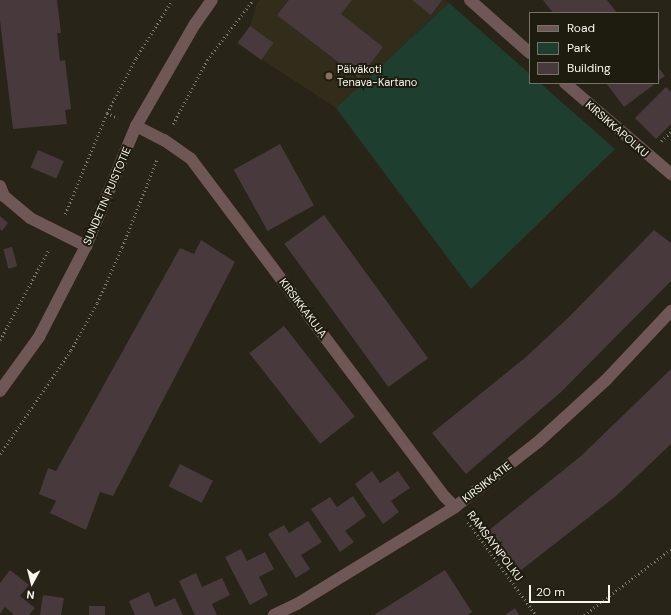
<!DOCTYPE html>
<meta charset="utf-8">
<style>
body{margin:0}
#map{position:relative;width:671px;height:615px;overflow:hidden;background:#282418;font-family:"DM Sans",sans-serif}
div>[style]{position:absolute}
.built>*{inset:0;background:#322d1a}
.green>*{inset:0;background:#1e3e2f}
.building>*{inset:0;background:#48393d;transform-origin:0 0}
.path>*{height:2.5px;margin-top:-1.25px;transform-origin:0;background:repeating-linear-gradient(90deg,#7b786e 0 1px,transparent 0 4px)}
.minor>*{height:12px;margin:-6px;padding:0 6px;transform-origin:6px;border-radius:6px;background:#6f5756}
.dots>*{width:11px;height:11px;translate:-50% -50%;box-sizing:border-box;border:2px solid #1e1b0f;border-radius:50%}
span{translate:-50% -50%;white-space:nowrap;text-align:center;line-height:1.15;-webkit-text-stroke:4px #1e1b0f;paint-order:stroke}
.poi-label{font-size:11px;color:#f7f5ed}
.left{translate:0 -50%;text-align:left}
.street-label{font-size:11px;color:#f7f5ed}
.legend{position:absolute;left:529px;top:12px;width:130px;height:72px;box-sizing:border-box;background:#1e1b0f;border:1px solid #757268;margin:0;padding:5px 7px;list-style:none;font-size:12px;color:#f7f5ed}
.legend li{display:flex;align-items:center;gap:8px;height:20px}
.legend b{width:20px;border:1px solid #757268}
.north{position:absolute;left:12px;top:563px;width:40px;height:40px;-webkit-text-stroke:3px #1e1b0f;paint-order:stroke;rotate:187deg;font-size:11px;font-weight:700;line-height:16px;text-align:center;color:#f7f5ed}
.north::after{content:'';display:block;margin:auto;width:14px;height:18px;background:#f7f5ed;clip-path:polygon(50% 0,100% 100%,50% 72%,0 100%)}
.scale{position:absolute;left:529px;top:585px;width:81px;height:18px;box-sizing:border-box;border:2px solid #f7f5ed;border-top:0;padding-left:5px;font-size:12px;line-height:14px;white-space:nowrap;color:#f7f5ed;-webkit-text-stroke:3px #1e1b0f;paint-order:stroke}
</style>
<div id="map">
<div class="built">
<i style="clip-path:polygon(260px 0,446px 0,449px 3px,336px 108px,237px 43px,250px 26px,257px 3px)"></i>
</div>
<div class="green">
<i style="clip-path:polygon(449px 3px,530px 74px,530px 83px,540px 83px,615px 149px,471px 289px,336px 108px)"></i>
</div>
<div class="building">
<i style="clip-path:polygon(0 0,57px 0,61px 33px,57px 33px,60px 61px,65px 60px,71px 109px,65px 110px,67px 124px,13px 129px,0 21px)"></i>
<i style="clip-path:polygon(289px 0,352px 0,341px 14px,383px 47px,359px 78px,277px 15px)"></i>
<i style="clip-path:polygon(412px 0,442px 0,431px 15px)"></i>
<i style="clip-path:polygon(543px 0,607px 0,617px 13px,553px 13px)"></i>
<i style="left:250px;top:26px;width:29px;height:21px;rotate:36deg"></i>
<i style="clip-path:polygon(658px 67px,665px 76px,658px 81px)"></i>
<i style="clip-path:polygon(606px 83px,656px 83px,624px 107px)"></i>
<i style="clip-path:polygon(666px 87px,671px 92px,671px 124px,656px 139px,635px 118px)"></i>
<i style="left:280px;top:144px;width:70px;height:53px;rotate:61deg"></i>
<i style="left:38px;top:150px;width:28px;height:19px;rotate:23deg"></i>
<i style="left:324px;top:215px;width:177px;height:49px;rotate:54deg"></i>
<i style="clip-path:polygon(0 216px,8px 223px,2px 231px,0 229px)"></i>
<i style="clip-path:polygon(654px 230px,671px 243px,671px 281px,561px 392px,466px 474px,432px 433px,526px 357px,570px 316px)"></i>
<i style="clip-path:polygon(201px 240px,235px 262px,113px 496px,100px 492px,86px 530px,50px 513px,56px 501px,39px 494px,48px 468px,56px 471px,180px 248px,194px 254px)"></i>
<i style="left:12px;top:247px;width:20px;height:9px;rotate:75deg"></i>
<i style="left:284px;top:326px;width:115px;height:44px;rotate:52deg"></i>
<i style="clip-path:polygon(671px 369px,671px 444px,616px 496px,520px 571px,488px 531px,581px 456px)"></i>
<i style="left:180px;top:464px;width:37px;height:25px;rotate:27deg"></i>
<i style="clip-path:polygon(372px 471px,380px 483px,398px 471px,410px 488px,391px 501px,399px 512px,383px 524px,355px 484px)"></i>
<i style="clip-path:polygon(353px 496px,366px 516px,345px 531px,354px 542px,340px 552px,311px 509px,330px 497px,337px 507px)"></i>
<i style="clip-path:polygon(308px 521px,322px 542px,301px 555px,310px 569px,296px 578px,268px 534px,284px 525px,289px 533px)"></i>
<i style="clip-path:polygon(241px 549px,247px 561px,265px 552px,274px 569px,259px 577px,268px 595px,250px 605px,225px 557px)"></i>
<i style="clip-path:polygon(10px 570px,29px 585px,20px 596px,35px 608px,29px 615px,14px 615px,5px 607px,0 614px,0 583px)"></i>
<i style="clip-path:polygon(445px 570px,472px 612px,468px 615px,374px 615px)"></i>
<i style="clip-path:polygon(196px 573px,202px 587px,222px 578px,230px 595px,212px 604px,217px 615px,195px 615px,179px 581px)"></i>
<i style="clip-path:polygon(149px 592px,155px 607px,175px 598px,183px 615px,135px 615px,129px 601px)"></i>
<i style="clip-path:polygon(43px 595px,64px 598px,61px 615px,40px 615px)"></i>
<i style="left:89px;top:606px;width:16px;height:9px"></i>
<i style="clip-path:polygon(515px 608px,519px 615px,505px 615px)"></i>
</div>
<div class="path">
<i style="left:107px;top:113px;width:12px;rotate:24deg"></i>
<i style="left:173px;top:124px;width:72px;rotate:-62deg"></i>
<i style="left:207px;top:60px;width:76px;rotate:-52.5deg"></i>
<i style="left:661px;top:141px;width:13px;rotate:-42deg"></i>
<i style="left:65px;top:214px;width:109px;rotate:-67.4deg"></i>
<i style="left:107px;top:113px;width:62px;rotate:-62.2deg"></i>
<i style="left:136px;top:58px;width:68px;rotate:-58.2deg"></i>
<i style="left:0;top:340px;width:103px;rotate:-61.7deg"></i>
<i style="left:0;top:454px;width:126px;rotate:-55.7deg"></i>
<i style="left:71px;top:350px;width:54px;rotate:-61deg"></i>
<i style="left:97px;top:303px;width:61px;rotate:-65.9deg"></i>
<i style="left:122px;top:247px;width:95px;rotate:-68.3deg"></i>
<i style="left:468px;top:522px;width:115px;rotate:53.8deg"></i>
<i style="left:584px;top:615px;width:109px;rotate:-37.2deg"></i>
</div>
<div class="minor">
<i style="left:470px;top:0;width:80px;rotate:41.5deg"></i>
<i style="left:565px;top:83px;width:140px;rotate:40.6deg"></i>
<i style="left:136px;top:126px;width:31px;rotate:27deg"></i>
<i style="left:164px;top:140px;width:33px;rotate:35deg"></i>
<i style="left:191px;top:159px;width:423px;rotate:53.1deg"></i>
<i style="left:445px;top:497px;width:14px;rotate:45deg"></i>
<i style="left:0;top:186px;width:11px;rotate:68deg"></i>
<i style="left:4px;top:196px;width:34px;rotate:40deg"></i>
<i style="left:30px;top:218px;width:63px;rotate:26.6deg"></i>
<i style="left:0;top:391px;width:67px;rotate:-54.2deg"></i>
<i style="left:39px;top:337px;width:102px;rotate:-62.7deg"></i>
<i style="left:86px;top:246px;width:130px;rotate:-67.4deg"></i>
<i style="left:136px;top:126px;width:118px;rotate:-60deg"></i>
<i style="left:195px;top:24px;width:29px;rotate:-55deg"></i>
<i style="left:274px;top:615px;width:25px;rotate:-26deg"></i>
<i style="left:297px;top:604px;width:185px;rotate:-31.5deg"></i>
<i style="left:455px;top:507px;width:105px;rotate:-38.1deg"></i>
<i style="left:538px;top:442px;width:92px;rotate:-42.4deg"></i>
<i style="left:606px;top:380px;width:95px;rotate:-46.7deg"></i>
</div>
<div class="dots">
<i style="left:329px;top:76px;background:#8d6e63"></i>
</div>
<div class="poi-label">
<span class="left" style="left:337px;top:76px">Päiväkoti<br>Tenava-Kartano</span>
</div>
<div class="street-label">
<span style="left:617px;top:129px;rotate:41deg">KIRSIKKAPOLKU</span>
<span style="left:107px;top:196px;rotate:-67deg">SUNDETIN PUISTOTIE</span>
<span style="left:303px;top:308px;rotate:53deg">KIRSIKKAKUJA</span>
<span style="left:487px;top:482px;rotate:-38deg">KIRSIKKATIE</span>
<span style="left:495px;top:546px;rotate:53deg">RAMSAYNPOLKU</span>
</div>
<ul class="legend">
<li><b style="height:5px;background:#6f5756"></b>Road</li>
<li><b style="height:11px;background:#1e3e2f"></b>Park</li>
<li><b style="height:11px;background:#48393d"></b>Building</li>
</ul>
<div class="north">N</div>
<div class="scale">20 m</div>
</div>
